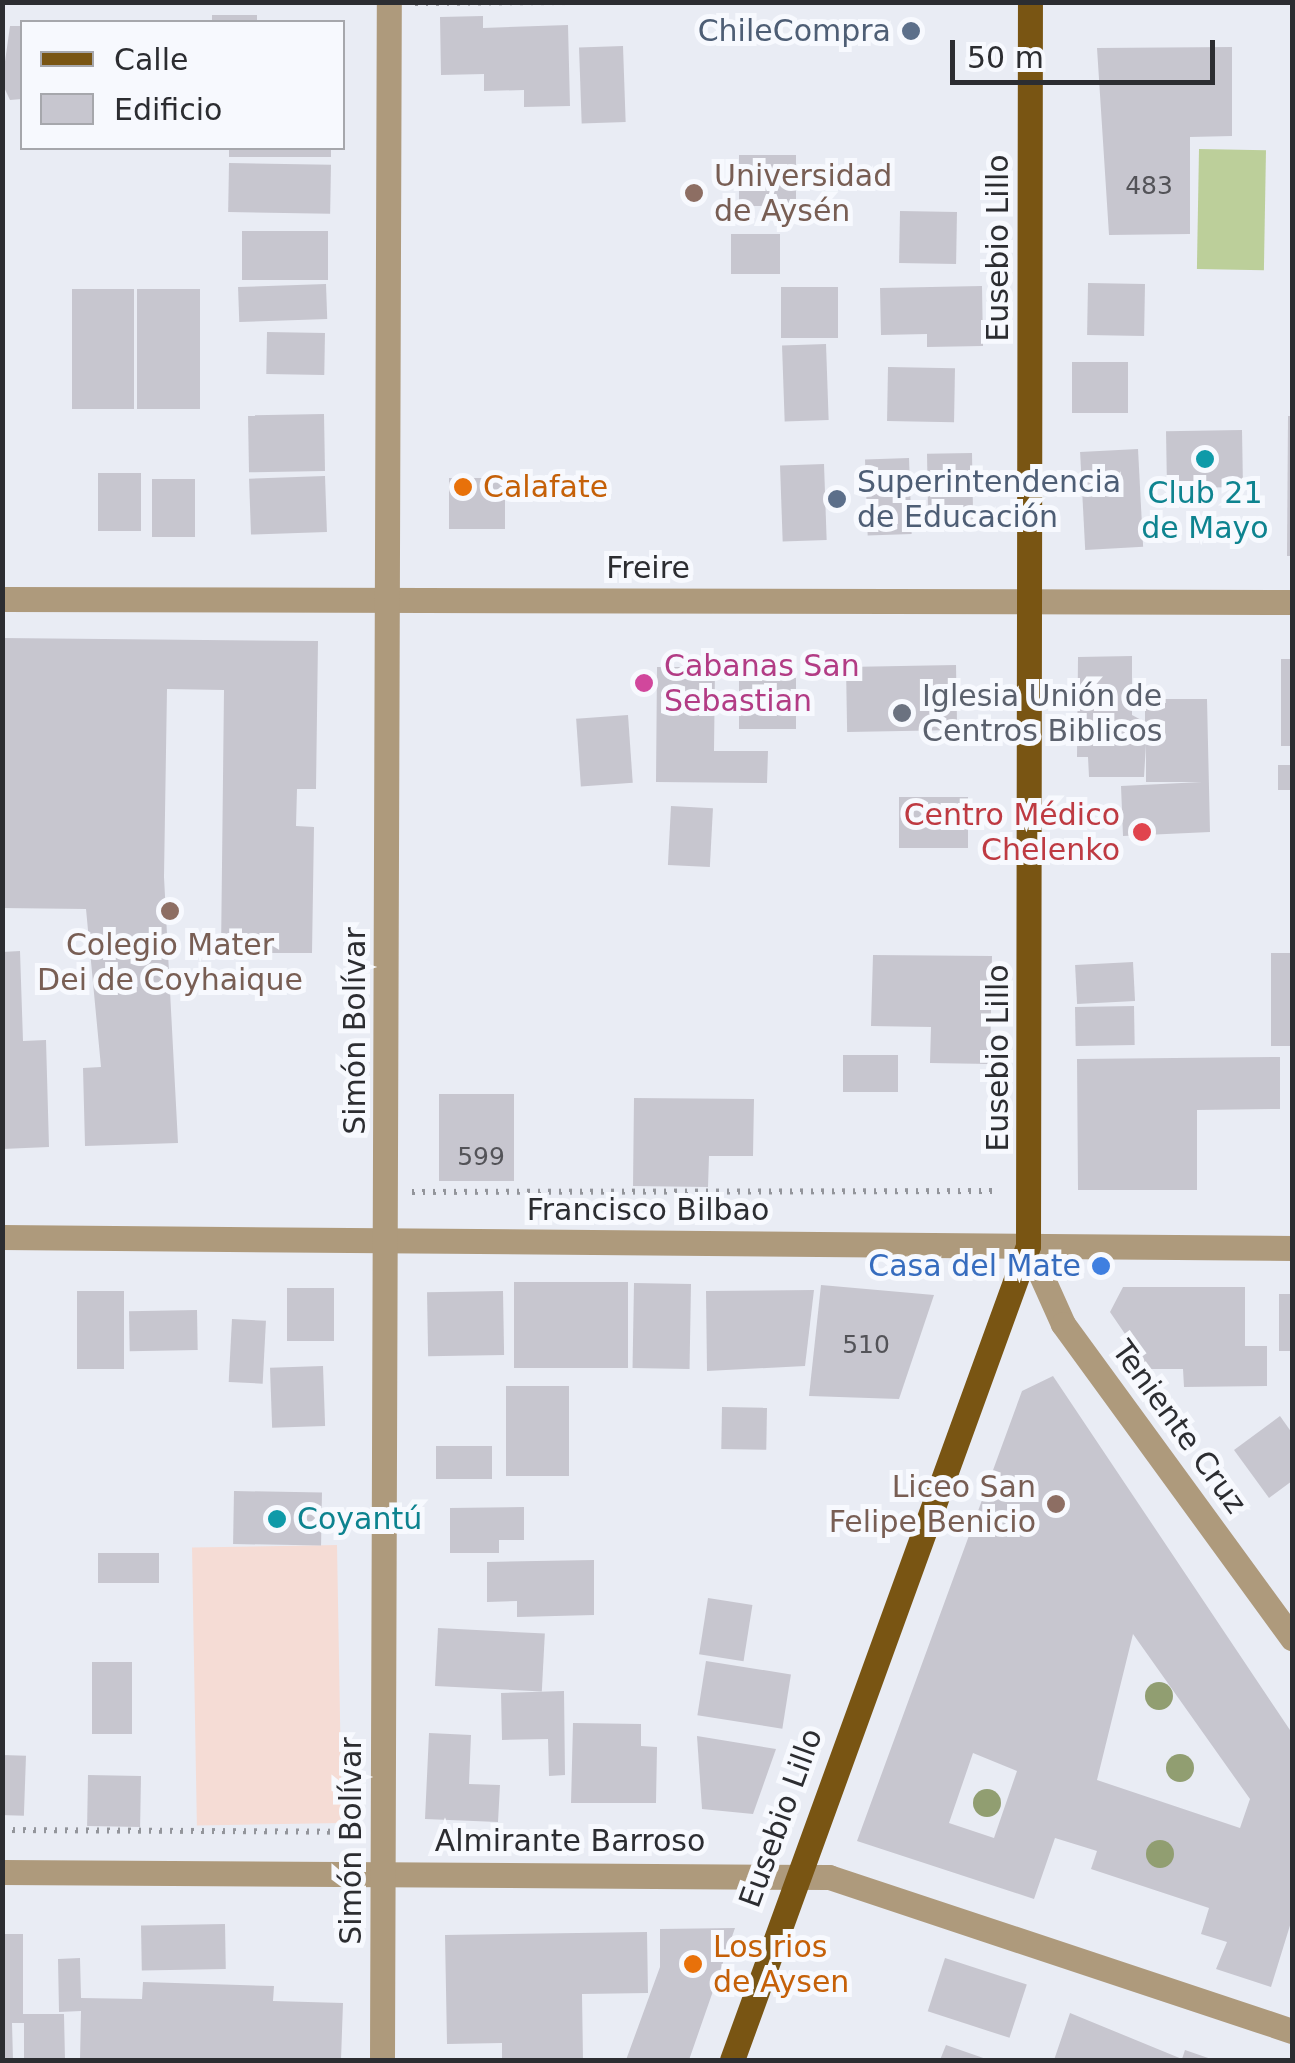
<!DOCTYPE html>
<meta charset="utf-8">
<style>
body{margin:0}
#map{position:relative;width:1295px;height:2063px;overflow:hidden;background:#e9ecf4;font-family:"DejaVu Sans",sans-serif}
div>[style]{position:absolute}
.industrial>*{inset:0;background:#f5dcd5;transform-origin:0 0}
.green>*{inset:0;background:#bccf9a;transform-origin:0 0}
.building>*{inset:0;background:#c7c6cf;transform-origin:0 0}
.path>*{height:6px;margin-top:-3px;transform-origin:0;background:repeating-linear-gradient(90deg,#93959b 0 2.5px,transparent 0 10.5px)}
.minor>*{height:25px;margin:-12.5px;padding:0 12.5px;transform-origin:12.5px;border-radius:12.5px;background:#ae9a7c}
.tertiary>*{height:25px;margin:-12.5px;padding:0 12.5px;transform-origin:12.5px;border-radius:12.5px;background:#ae9a7c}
.primary>*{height:25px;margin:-12.5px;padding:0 12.5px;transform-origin:12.5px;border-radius:12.5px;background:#795513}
.trees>*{width:28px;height:28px;margin:-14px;border-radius:50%;background:#919e71}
.dots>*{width:28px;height:28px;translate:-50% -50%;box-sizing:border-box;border:5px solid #f7f9fe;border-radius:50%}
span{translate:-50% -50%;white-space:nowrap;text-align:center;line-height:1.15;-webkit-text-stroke:10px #f7f9fe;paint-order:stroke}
.number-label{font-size:25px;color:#535358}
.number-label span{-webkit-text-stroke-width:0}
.service-label{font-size:30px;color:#4e5e75}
.right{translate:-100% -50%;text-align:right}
.left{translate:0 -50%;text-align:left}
.education-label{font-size:30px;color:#785e54}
.street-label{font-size:30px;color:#2c2d31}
.food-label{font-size:30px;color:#c56008}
.culture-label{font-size:30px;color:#0d838f}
.hotel-label{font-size:30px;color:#b23c85}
.worship-label{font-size:30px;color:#5b616d}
.health-label{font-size:30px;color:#be3a42}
.shop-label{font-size:30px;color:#366cbe}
.frame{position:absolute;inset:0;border:5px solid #2c2d31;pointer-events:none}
.legend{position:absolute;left:20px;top:20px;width:325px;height:130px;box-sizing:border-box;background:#f7f9fe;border:2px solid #a6a7ac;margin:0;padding:12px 18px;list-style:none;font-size:30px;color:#2c2d31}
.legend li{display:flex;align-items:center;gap:20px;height:50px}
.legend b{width:50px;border:2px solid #a6a7ac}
.scale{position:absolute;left:950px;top:40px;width:265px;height:45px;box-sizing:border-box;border:5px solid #2c2d31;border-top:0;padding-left:12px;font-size:30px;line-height:35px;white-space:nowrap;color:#2c2d31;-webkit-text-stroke:8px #f7f9fe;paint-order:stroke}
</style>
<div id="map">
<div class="industrial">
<i style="left:337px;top:1545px;width:278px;height:145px;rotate:89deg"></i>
</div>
<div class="green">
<i style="left:1199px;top:149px;width:67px;height:120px;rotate:1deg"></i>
</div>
<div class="building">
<i style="left:212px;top:15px;width:45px;height:7px"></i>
<i style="clip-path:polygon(483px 16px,483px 28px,568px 25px,570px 106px,524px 107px,524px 90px,484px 91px,484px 74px,441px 75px,440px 17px)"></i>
<i style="clip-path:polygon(10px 26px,22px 26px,22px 99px,10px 100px,2px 83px)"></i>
<i style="left:623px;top:46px;width:76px;height:44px;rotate:88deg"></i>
<i style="clip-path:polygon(1232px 47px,1232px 136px,1190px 137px,1190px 234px,1109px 235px,1097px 48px)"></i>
<i style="left:229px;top:148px;width:102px;height:9px"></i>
<i style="left:739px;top:155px;width:57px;height:51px"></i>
<i style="left:229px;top:163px;width:102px;height:49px;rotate:1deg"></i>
<i style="left:900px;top:211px;width:57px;height:52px;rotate:1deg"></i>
<i style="left:328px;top:231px;width:49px;height:86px;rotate:90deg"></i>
<i style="left:780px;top:234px;width:40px;height:49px;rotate:90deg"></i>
<i style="left:326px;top:284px;width:35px;height:88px;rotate:88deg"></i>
<i style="left:1145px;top:284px;width:52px;height:57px;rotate:91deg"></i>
<i style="clip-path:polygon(982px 286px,983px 346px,927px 347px,927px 334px,881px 335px,880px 288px)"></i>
<i style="left:781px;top:287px;width:57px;height:51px"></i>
<i style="left:72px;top:289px;width:62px;height:120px"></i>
<i style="left:137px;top:289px;width:63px;height:120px"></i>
<i style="left:267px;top:332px;width:58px;height:42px;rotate:1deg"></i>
<i style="left:826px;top:344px;width:76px;height:44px;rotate:88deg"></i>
<i style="left:1072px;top:362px;width:56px;height:51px"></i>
<i style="left:888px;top:367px;width:67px;height:54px;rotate:1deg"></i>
<i style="left:324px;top:414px;width:57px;height:76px;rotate:89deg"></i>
<i style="clip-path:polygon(1288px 416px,1292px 416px,1292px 556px,1287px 556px)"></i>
<i style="left:1242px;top:430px;width:57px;height:76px;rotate:89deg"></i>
<i style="left:1138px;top:449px;width:98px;height:58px;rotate:87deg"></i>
<i style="left:972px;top:453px;width:77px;height:45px;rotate:89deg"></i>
<i style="left:909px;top:458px;width:76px;height:44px;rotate:88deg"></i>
<i style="left:824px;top:464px;width:76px;height:44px;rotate:88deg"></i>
<i style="left:98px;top:473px;width:43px;height:58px"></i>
<i style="left:325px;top:476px;width:56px;height:76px;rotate:88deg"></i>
<i style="left:449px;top:478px;width:56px;height:51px"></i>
<i style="left:152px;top:479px;width:43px;height:58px"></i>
<i style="clip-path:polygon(2px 638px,318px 641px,316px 789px,297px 789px,296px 826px,314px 827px,312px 953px,221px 953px,224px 690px,167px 689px,164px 877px,178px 1143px,85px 1146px,83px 1068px,101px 1067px,86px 909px,2px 908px)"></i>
<i style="clip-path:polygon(1132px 656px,1132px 715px,1145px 722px,1145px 699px,1207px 699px,1210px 832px,1123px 836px,1121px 786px,1202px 782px,1146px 782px,1146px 744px,1144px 777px,1089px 777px,1088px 757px,1077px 757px,1078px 657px)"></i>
<i style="left:1281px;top:659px;width:11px;height:87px"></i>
<i style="left:956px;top:665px;width:65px;height:110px;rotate:89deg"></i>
<i style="clip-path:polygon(657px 667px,715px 667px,714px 751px,768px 751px,767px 783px,656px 782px)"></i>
<i style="left:739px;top:678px;width:57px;height:51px"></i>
<i style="left:628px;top:715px;width:68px;height:52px;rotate:86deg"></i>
<i style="left:1278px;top:765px;width:14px;height:25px"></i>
<i style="left:899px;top:797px;width:69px;height:51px"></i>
<i style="left:671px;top:806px;width:42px;height:59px;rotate:3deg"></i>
<i style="clip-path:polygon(20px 951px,23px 1041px,46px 1040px,49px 1147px,2px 1149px,2px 952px)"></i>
<i style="left:1271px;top:953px;width:21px;height:93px"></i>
<i style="clip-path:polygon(873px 955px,992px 956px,990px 1064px,930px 1063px,931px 1027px,871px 1026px)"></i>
<i style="left:1133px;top:962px;width:39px;height:58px;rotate:87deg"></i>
<i style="left:1134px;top:1006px;width:39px;height:59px;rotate:89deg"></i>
<i style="left:898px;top:1055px;width:37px;height:55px;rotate:90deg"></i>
<i style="clip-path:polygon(1280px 1057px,1280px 1109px,1197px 1110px,1197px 1190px,1078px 1190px,1077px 1059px)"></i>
<i style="left:439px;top:1094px;width:75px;height:87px"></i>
<i style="clip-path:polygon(634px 1098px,754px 1099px,753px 1156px,709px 1156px,708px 1187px,633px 1186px)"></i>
<i style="left:628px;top:1282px;width:86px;height:114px;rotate:90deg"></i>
<i style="left:691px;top:1284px;width:85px;height:57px;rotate:91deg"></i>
<i style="clip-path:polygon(821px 1285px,934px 1295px,899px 1399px,809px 1396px)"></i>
<i style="clip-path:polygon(1123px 1287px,1245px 1287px,1245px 1346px,1267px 1346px,1267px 1386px,1184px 1387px,1183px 1369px,1149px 1369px,1110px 1312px)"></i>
<i style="left:287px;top:1288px;width:47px;height:53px"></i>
<i style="clip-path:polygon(814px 1290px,805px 1366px,707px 1371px,706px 1291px)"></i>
<i style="left:77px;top:1291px;width:47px;height:78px"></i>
<i style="left:503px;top:1291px;width:64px;height:76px;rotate:89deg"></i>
<i style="left:1279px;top:1294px;width:13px;height:57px"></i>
<i style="left:197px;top:1310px;width:40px;height:68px;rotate:89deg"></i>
<i style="left:232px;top:1319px;width:34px;height:63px;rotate:3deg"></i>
<i style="left:323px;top:1366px;width:60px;height:53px;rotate:88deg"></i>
<i style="clip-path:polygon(evenodd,1053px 1376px,1292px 1733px,1292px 1919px,1271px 1987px,1216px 1969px,1227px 1942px,1201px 1934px,1209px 1908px,1091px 1869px,1097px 1851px,1055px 1838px,1034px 1899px,857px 1841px,1022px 1391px,1053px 1376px,1133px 1634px,1250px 1799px,1240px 1828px,1097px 1780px,1133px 1634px,1053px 1376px,973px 1753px,1017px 1771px,994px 1838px,949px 1823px,973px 1753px)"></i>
<i style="left:506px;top:1386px;width:63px;height:90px"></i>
<i style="left:722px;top:1407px;width:45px;height:42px;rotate:1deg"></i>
<i style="clip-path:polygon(1280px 1416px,1292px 1433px,1292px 1481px,1269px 1498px,1234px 1450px)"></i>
<i style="left:492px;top:1446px;width:33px;height:56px;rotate:90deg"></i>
<i style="left:234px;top:1491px;width:88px;height:53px;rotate:1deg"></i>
<i style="clip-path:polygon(524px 1507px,524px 1540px,499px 1540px,499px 1553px,450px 1553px,450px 1508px)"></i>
<i style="left:159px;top:1553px;width:30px;height:61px;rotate:90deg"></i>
<i style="clip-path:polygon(594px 1560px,594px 1615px,517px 1617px,517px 1601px,487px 1602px,487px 1562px)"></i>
<i style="left:708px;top:1598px;width:45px;height:57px;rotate:9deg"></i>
<i style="left:438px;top:1628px;width:107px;height:58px;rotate:3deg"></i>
<i style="left:706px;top:1661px;width:86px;height:55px;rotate:9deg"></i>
<i style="left:92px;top:1662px;width:40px;height:72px"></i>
<i style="clip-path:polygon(564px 1691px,565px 1775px,549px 1776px,548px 1739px,502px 1740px,501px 1693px)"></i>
<i style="clip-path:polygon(573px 1723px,641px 1724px,641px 1746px,657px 1747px,656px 1803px,571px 1803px)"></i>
<i style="clip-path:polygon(429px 1733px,471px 1735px,469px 1784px,500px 1785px,498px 1822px,425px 1819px)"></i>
<i style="clip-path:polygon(697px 1736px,776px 1749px,753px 1814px,702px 1809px)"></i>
<i style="left:2px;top:1755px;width:24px;height:60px;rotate:2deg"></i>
<i style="left:88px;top:1775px;width:53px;height:51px;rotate:1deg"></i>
<i style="left:225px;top:1924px;width:45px;height:84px;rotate:89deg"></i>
<i style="clip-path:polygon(735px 1928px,689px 2060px,626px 2060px,660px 1967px,660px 1929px)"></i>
<i style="clip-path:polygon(647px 1932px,648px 1993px,582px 1994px,583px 2060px,502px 2060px,502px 2043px,447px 2044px,445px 1935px)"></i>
<i style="clip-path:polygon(2px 1934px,23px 1934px,23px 2014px,64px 2014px,65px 2060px,24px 2060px,24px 2023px,12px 2023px,13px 2060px,2px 2060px)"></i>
<i style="clip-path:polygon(80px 1958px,81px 1998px,142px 1999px,143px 1982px,274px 1986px,273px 2001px,343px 2003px,341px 2060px,80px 2060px,81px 2011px,59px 2012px,58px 1959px)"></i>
<i style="left:945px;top:1958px;width:86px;height:56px;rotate:18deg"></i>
<i style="clip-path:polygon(1070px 2013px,1182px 2059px,1185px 2050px,1214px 2060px,1054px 2060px)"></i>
<i style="clip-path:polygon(946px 2045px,989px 2060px,940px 2060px)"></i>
</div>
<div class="path">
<i style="left:415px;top:3px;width:161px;rotate:-0.4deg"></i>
<i style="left:412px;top:1192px;width:588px;rotate:-0.1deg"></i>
<i style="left:2px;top:1830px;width:342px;rotate:0.3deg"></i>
</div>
<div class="minor">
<i style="left:2px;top:599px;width:1290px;rotate:0.13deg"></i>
<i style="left:1028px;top:1246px;width:85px;rotate:65.8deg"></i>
<i style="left:1063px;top:1324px;width:389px;rotate:53.9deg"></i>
</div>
<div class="tertiary">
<i style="left:2px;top:1237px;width:1290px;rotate:0.49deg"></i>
<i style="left:2px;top:1872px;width:827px;rotate:0.35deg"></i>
<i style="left:829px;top:1877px;width:488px;rotate:18.4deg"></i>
<i style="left:382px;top:2060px;width:2058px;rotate:-89.81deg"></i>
</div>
<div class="primary">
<i style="left:732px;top:2060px;width:866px;rotate:-70.02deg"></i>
<i style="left:1028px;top:1246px;width:1244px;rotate:-89.91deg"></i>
</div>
<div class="trees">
<i style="left:1159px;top:1696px"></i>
<i style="left:1180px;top:1768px"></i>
<i style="left:987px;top:1803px"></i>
<i style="left:1160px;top:1854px"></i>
</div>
<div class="dots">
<i style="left:911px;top:31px;background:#5c6f8a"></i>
<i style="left:694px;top:193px;background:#8d6e63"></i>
<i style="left:1205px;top:459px;background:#0f9aa8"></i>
<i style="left:463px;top:487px;background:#e8710a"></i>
<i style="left:837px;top:499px;background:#5c6f8a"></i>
<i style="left:644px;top:683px;background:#d1479c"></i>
<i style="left:902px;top:713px;background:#6b7280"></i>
<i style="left:1142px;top:832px;background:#e0444e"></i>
<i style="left:170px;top:911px;background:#8d6e63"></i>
<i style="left:1101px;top:1266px;background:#3f7fe0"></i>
<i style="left:1056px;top:1504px;background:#8d6e63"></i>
<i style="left:277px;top:1519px;background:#0f9aa8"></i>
<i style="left:693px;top:1964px;background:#e8710a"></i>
</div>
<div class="number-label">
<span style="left:1149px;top:186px">483</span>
<span style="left:481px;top:1157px">599</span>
<span style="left:866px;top:1345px">510</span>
</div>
<div class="service-label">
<span class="right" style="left:891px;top:31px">ChileCompra</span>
<span class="left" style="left:857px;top:499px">Superintendencia<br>de Educación</span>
</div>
<div class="education-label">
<span class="left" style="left:714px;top:193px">Universidad<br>de Aysén</span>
<span style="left:170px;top:962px">Colegio Mater<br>Dei de Coyhaique</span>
<span class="right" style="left:1036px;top:1504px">Liceo San<br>Felipe Benicio</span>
</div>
<div class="street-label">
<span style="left:998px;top:248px;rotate:-90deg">Eusebio Lillo</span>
<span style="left:648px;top:568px">Freire</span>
<span style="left:355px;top:1031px;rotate:-90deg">Simón Bolívar</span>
<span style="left:998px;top:1058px;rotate:-90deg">Eusebio Lillo</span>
<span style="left:648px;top:1210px">Francisco Bilbao</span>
<span style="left:1179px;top:1427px;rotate:54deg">Teniente Cruz</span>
<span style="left:781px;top:1818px;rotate:-70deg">Eusebio Lillo</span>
<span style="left:351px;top:1841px;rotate:-90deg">Simón Bolívar</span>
<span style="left:570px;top:1841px">Almirante Barroso</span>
</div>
<div class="food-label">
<span class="left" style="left:483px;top:487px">Calafate</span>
<span class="left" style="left:713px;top:1964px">Los rios<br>de Aysen</span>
</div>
<div class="culture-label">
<span style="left:1205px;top:510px">Club 21<br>de Mayo</span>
<span class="left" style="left:297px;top:1519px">Coyantú</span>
</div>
<div class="hotel-label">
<span class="left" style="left:664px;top:683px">Cabanas San<br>Sebastian</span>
</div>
<div class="worship-label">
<span class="left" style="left:922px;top:713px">Iglesia Unión de<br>Centros Biblicos</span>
</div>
<div class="health-label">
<span class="right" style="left:1120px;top:832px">Centro Médico<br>Chelenko</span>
</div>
<div class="shop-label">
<span class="right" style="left:1081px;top:1266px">Casa del Mate</span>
</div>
<div class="frame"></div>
<ul class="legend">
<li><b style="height:12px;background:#795513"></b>Calle</li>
<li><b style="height:28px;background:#c7c6cf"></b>Edificio</li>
</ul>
<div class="scale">50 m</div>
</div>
